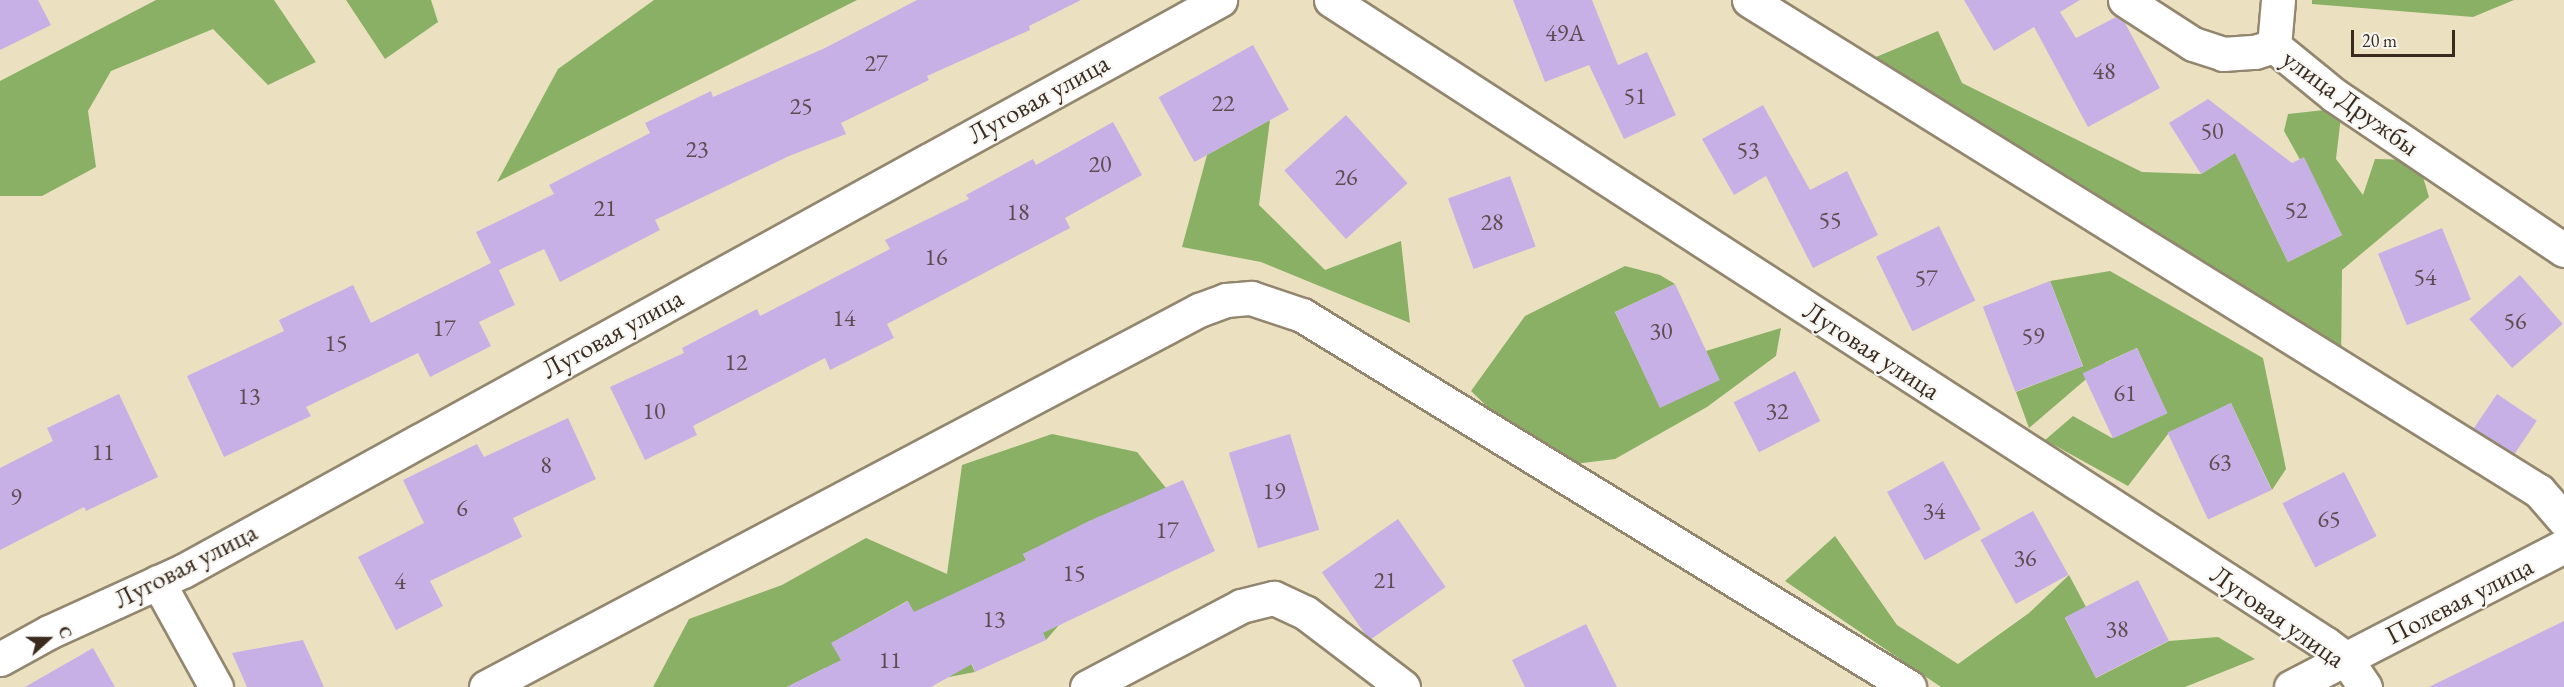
<!DOCTYPE html>
<meta charset="utf-8">
<style>
body{margin:0}
#map{position:relative;width:2564px;height:687px;overflow:hidden;background:#ebe1c0;font-family:"EB Garamond",serif}
div>[style]{position:absolute}
.forest>*{inset:0;background:#8ab066}
.building>*{inset:0;background:#c7b0e6;transform-origin:0 0}
.roads{filter:drop-shadow(2px 0 #93866f) drop-shadow(-2px 0 #93866f) drop-shadow(0 2px #93866f) drop-shadow(0 -2px #93866f)}
.street>*{height:33px;margin:-16.5px;padding:0 16.5px;transform-origin:16.5px;border-radius:16.5px;background:#fff}
span{translate:-50% -50%;white-space:nowrap;text-align:center;line-height:1.15;-webkit-text-stroke:4.5px #f6f6f2;paint-order:stroke}
.number-label{font-size:24px;color:#5e4c50}
.number-label span{-webkit-text-stroke-width:0}
.street-label{font-size:27px;color:#3b2a1e}
.north{position:absolute;left:18px;top:609px;width:60px;height:60px;-webkit-text-stroke:4px #f6f6f2;paint-order:stroke;rotate:69deg;font-size:16px;font-weight:700;line-height:24px;text-align:center;color:#3b2a1e}
.north::after{content:'';display:block;margin:auto;width:21px;height:27px;background:#3b2a1e;clip-path:polygon(50% 0,100% 100%,50% 72%,0 100%)}
.scale{position:absolute;left:2351px;top:30px;width:104px;height:27px;box-sizing:border-box;border:3px solid #3b2a1e;border-top:0;padding-left:8px;font-size:18px;line-height:21px;white-space:nowrap;color:#3b2a1e;-webkit-text-stroke:4px #f6f6f2;paint-order:stroke}
</style>
<div id="map">
<div class="forest">
<i style="clip-path:polygon(156px 0,274px 0,316px 62px,268px 85px,213px 29px,111px 71px,88px 111px,96px 167px,42px 196px,0 196px,0 81px)"></i>
<i style="clip-path:polygon(346px 0,431px 0,438px 22px,385px 59px)"></i>
<i style="clip-path:polygon(654px 0,857px 0,497px 182px,558px 69px)"></i>
<i style="clip-path:polygon(2312px 0,2514px 0,2473px 17px,2312px 4px)"></i>
<i style="clip-path:polygon(1938px 31px,1962px 83px,2142px 172px,2201px 174px,2259px 138px,2268px 157px,2250px 184px,2288px 262px,2342px 235px,2284px 131px,2288px 114px,2342px 108px,2336px 159px,2363px 195px,2375px 159px,2418px 160px,2429px 197px,2342px 270px,2341px 368px,1876px 57px)"></i>
<i style="clip-path:polygon(1270px 120px,1259px 205px,1325px 270px,1401px 241px,1410px 323px,1261px 262px,1182px 247px,1207px 155px)"></i>
<i style="clip-path:polygon(1625px 266px,1660px 275px,1675px 284px,1615px 312px,1660px 407px,1718px 380px,1706px 351px,1781px 328px,1776px 356px,1707px 407px,1615px 459px,1550px 467px,1471px 391px,1525px 316px)"></i>
<i style="clip-path:polygon(2110px 271px,2263px 358px,2286px 469px,2272px 490px,2231px 403px,2168px 434px,2128px 486px,2045px 440px,2073px 416px,2112px 438px,2167px 413px,2137px 348px,2106px 362px,2029px 428px,2016px 392px,2083px 366px,2050px 281px)"></i>
<i style="clip-path:polygon(1052px 434px,1137px 452px,1166px 488px,1023px 554px,1059px 625px,1046px 640px,1013px 567px,942px 600px,975px 672px,949px 677px,907px 601px,832px 643px,856px 687px,835px 687px,825px 668px,787px 687px,653px 687px,689px 619px,782px 585px,866px 538px,947px 574px,962px 465px)"></i>
<i style="clip-path:polygon(1835px 536px,1897px 625px,1958px 664px,2029px 613px,2069px 575px,2086px 607px,2065px 618px,2096px 678px,2169px 641px,2218px 637px,2255px 659px,2185px 687px,1941px 687px,1785px 581px)"></i>
</div>
<div class="building">
<i style="clip-path:polygon(0 0,38px 0,51px 25px,0 50px)"></i>
<i style="clip-path:polygon(917px 0,1081px 0,1029px 26px,1030px 30px,927px 76px,929px 80px,841px 123px,846px 134px,789px 156px,655px 220px,660px 230px,560px 282px,544px 249px,499px 270px,515px 305px,479px 322px,491px 346px,430px 377px,418px 353px,306px 407px,311px 416px,224px 457px,187px 376px,284px 331px,279px 320px,353px 285px,371px 323px,491px 263px,476px 232px,554px 194px,549px 185px,650px 133px,645px 123px,711px 91px,713px 97px,825px 48px)"></i>
<i style="clip-path:polygon(1513px 0,1592px 0,1618px 65px,1647px 52px,1676px 115px,1624px 139px,1589px 65px,1545px 82px)"></i>
<i style="clip-path:polygon(1964px 0,2080px 0,2060px 12px,2076px 38px,2116px 17px,2125px 23px,2160px 88px,2088px 127px,2034px 27px,1994px 51px)"></i>
<i style="left:1253px;top:45px;width:74px;height:108px;rotate:61deg"></i>
<i style="clip-path:polygon(2208px 99px,2292px 163px,2304px 157px,2342px 235px,2288px 262px,2235px 153px,2201px 174px,2169px 123px)"></i>
<i style="clip-path:polygon(1763px 105px,1810px 190px,1847px 171px,1878px 235px,1813px 268px,1766px 176px,1734px 195px,1702px 139px)"></i>
<i style="left:1346px;top:115px;width:92px;height:83px;rotate:48deg"></i>
<i style="clip-path:polygon(1113px 122px,1142px 175px,1065px 218px,1070px 228px,887px 324px,894px 338px,830px 370px,825px 358px,693px 426px,697px 435px,645px 460px,610px 387px,684px 353px,682px 348px,757px 309px,760px 316px,890px 249px,885px 240px,969px 199px,966px 195px,1033px 159px,1036px 165px)"></i>
<i style="left:1510px;top:176px;width:75px;height:66px;rotate:70deg"></i>
<i style="left:1939px;top:226px;width:83px;height:70px;rotate:64deg"></i>
<i style="left:2442px;top:228px;width:77px;height:69px;rotate:68deg"></i>
<i style="left:2520px;top:275px;width:65px;height:67px;rotate:49deg"></i>
<i style="left:2050px;top:281px;width:91px;height:72px;rotate:69deg"></i>
<i style="left:1675px;top:284px;width:106px;height:66px;rotate:65deg"></i>
<i style="left:2137px;top:348px;width:72px;height:60px;rotate:65deg"></i>
<i style="left:1795px;top:371px;width:56px;height:69px;rotate:63deg"></i>
<i style="clip-path:polygon(119px 394px,158px 477px,86px 511px,84px 507px,0 550px,0 468px,53px 441px,47px 428px)"></i>
<i style="left:2497px;top:394px;width:48px;height:42px;rotate:34deg"></i>
<i style="left:2231px;top:403px;width:96px;height:70px;rotate:65deg"></i>
<i style="clip-path:polygon(568px 418px,596px 479px,513px 518px,522px 537px,430px 581px,443px 606px,396px 630px,358px 557px,424px 523px,403px 480px,477px 444px,484px 457px)"></i>
<i style="left:1290px;top:434px;width:100px;height:64px;rotate:73deg"></i>
<i style="left:1943px;top:461px;width:78px;height:64px;rotate:61deg"></i>
<i style="left:2344px;top:472px;width:72px;height:69px;rotate:63deg"></i>
<i style="clip-path:polygon(1183px 480px,1215px 551px,1043px 633px,1046px 640px,975px 672px,972px 664px,931px 687px,787px 687px,841px 660px,831px 643px,908px 601px,914px 612px,1026px 560px,1023px 554px,1089px 521px)"></i>
<i style="left:2033px;top:511px;width:73px;height:60px;rotate:61deg"></i>
<i style="left:1398px;top:519px;width:83px;height:93px;rotate:55deg"></i>
<i style="left:2138px;top:580px;width:68px;height:82px;rotate:63deg"></i>
<i style="clip-path:polygon(2564px 621px,2564px 687px,2429px 687px)"></i>
<i style="clip-path:polygon(1586px 624px,1617px 687px,1525px 687px,1512px 660px)"></i>
<i style="clip-path:polygon(303px 640px,324px 687px,247px 687px,232px 653px)"></i>
<i style="clip-path:polygon(93px 648px,115px 687px,25px 687px)"></i>
</div>
<div class="roads">
<div class="street">
<i style="left:1331px;top:0;width:1185px;rotate:32.91deg"></i>
<i style="left:2326px;top:644px;width:25px;rotate:37deg"></i>
<i style="left:2346px;top:659px;width:34px;rotate:56deg"></i>
<i style="left:1749px;top:0;width:930px;rotate:31.86deg"></i>
<i style="left:2539px;top:491px;width:38px;rotate:49deg"></i>
<i style="left:2125px;top:0;width:81px;rotate:32.9deg"></i>
<i style="left:2193px;top:44px;width:32px;rotate:18deg"></i>
<i style="left:2223px;top:54px;width:32px;rotate:-4deg"></i>
<i style="left:2255px;top:52px;width:20px;rotate:-18deg"></i>
<i style="left:2274px;top:46px;width:77px;rotate:39.2deg"></i>
<i style="left:2334px;top:95px;width:277px;rotate:34deg"></i>
<i style="left:2274px;top:46px;width:46px;rotate:-85deg"></i>
<i style="left:158px;top:582px;width:120px;rotate:61.1deg"></i>
<i style="left:0;top:659px;width:56px;rotate:-28.9deg"></i>
<i style="left:49px;top:632px;width:147px;rotate:-24.5deg"></i>
<i style="left:183px;top:571px;width:1184px;rotate:-28.84deg"></i>
<i style="left:486px;top:687px;width:807px;rotate:-27.87deg"></i>
<i style="left:1199px;top:310px;width:29px;rotate:-20deg"></i>
<i style="left:1226px;top:300px;width:25px;rotate:-5deg"></i>
<i style="left:1251px;top:298px;width:54px;rotate:18.4deg"></i>
<i style="left:1302px;top:315px;width:712px;rotate:31.5deg"></i>
<i style="left:1087px;top:687px;width:174px;rotate:-27.7deg"></i>
<i style="left:1241px;top:606px;width:34px;rotate:-14deg"></i>
<i style="left:1274px;top:598px;width:35px;rotate:25deg"></i>
<i style="left:1306px;top:613px;width:122px;rotate:37.3deg"></i>
<i style="left:2291px;top:687px;width:307px;rotate:-27.3deg"></i>
</div>
</div>
<div class="number-label">
<span style="left:1565px;top:33px">49А</span>
<span style="left:876px;top:63px">27</span>
<span style="left:2104px;top:71px">48</span>
<span style="left:1635px;top:96px">51</span>
<span style="left:1223px;top:103px">22</span>
<span style="left:801px;top:106px">25</span>
<span style="left:2212px;top:131px">50</span>
<span style="left:697px;top:149px">23</span>
<span style="left:1748px;top:150px">53</span>
<span style="left:1100px;top:164px">20</span>
<span style="left:1346px;top:177px">26</span>
<span style="left:605px;top:208px">21</span>
<span style="left:2296px;top:210px">52</span>
<span style="left:1018px;top:212px">18</span>
<span style="left:1830px;top:220px">55</span>
<span style="left:1492px;top:222px">28</span>
<span style="left:936px;top:257px">16</span>
<span style="left:2425px;top:277px">54</span>
<span style="left:1926px;top:278px">57</span>
<span style="left:844px;top:318px">14</span>
<span style="left:2515px;top:321px">56</span>
<span style="left:444px;top:328px">17</span>
<span style="left:1661px;top:331px">30</span>
<span style="left:2033px;top:336px">59</span>
<span style="left:336px;top:343px">15</span>
<span style="left:736px;top:362px">12</span>
<span style="left:2125px;top:393px">61</span>
<span style="left:249px;top:396px">13</span>
<span style="left:654px;top:411px">10</span>
<span style="left:1777px;top:411px">32</span>
<span style="left:103px;top:452px">11</span>
<span style="left:2220px;top:462px">63</span>
<span style="left:546px;top:465px">8</span>
<span style="left:1274px;top:491px">19</span>
<span style="left:16px;top:497px">9</span>
<span style="left:462px;top:508px">6</span>
<span style="left:1934px;top:511px">34</span>
<span style="left:2329px;top:519px">65</span>
<span style="left:1167px;top:530px">17</span>
<span style="left:2025px;top:558px">36</span>
<span style="left:1074px;top:573px">15</span>
<span style="left:1385px;top:580px">21</span>
<span style="left:400px;top:581px">4</span>
<span style="left:994px;top:619px">13</span>
<span style="left:2117px;top:629px">38</span>
<span style="left:890px;top:660px">11</span>
</div>
<div class="street-label">
<span style="left:1038px;top:98px;rotate:-29deg">Луговая улица</span>
<span style="left:2351px;top:102px;rotate:36deg">улица Дружбы</span>
<span style="left:612px;top:333px;rotate:-29deg">Луговая улица</span>
<span style="left:1872px;top:350px;rotate:33deg">Луговая улица</span>
<span style="left:185px;top:565px;rotate:-27deg">Луговая улица</span>
<span style="left:2459px;top:600px;rotate:-27deg">Полевая улица</span>
<span style="left:2278px;top:616px;rotate:35deg">Луговая улица</span>
</div>
<div class="north">С</div>
<div class="scale">20 m</div>
</div>
